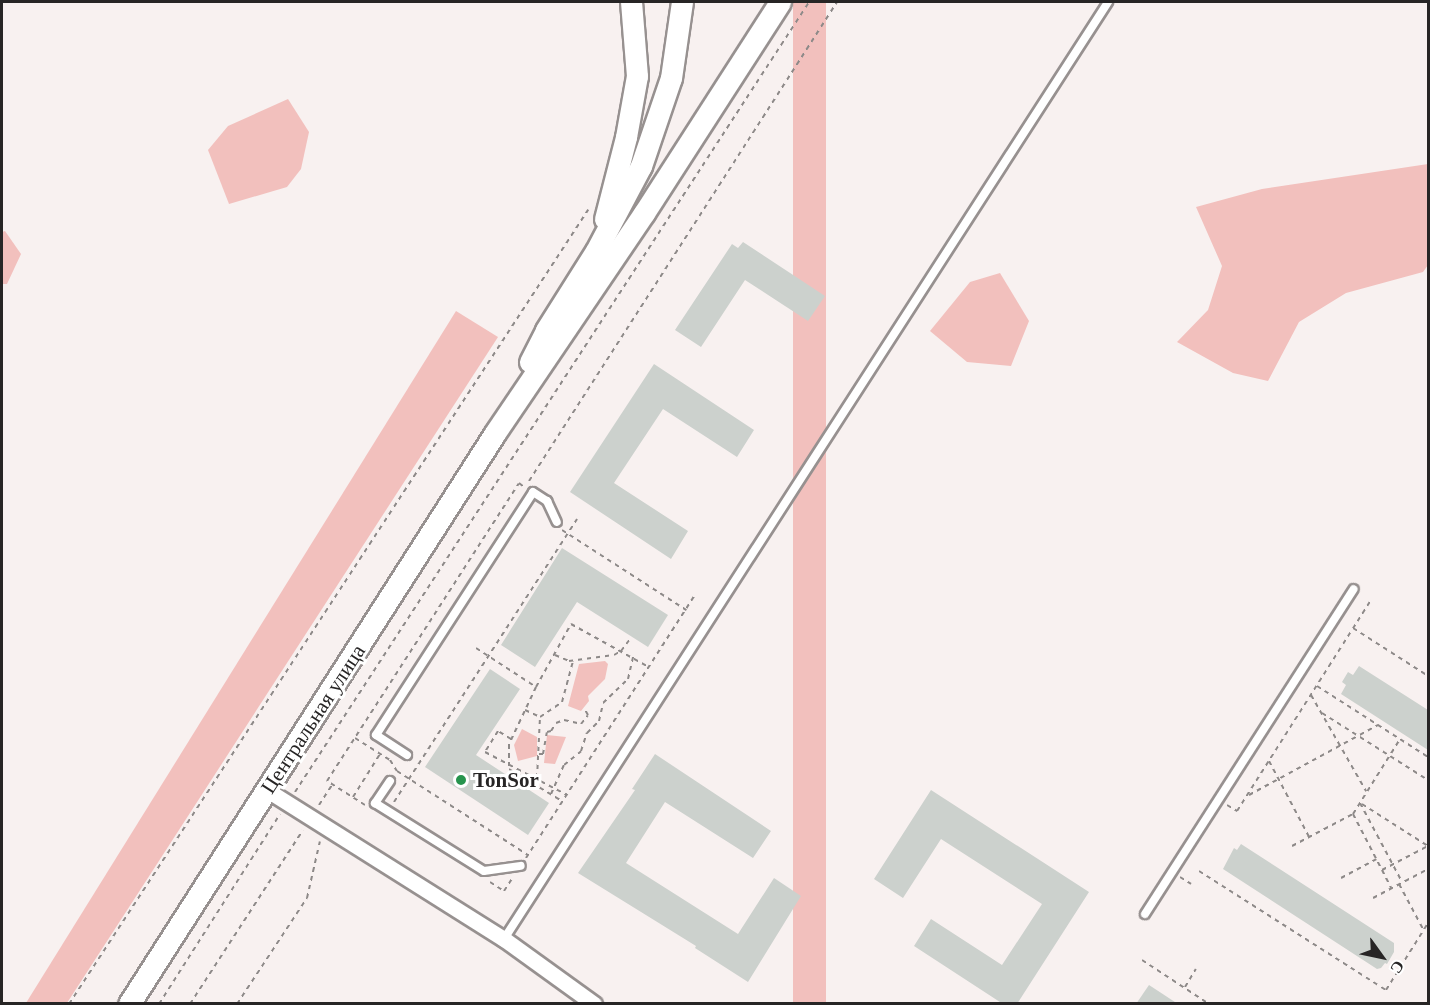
<!DOCTYPE html>
<meta charset="utf-8">
<style>
body{margin:0}
#map{position:relative;width:1430px;height:1005px;overflow:hidden;background:#f8f1f0;font-family:"Times New Roman",serif}
div>[style]{position:absolute}
.green>*{inset:0;background:#f2c0bd;transform-origin:0 0}
.building>*{inset:0;background:#ccd1cd}
.path>*{height:2px;margin-top:-1px;transform-origin:0;background:repeating-linear-gradient(90deg,#8d8988 0 4.5px,transparent 0 9px)}
.roads{filter:drop-shadow(2px 0 #979190) drop-shadow(-2px 0 #979190) drop-shadow(0 2px #979190) drop-shadow(0 -2px #979190)}
.service>*{height:8px;margin:-4px;padding:0 4px;transform-origin:4px;border-radius:4px;background:#fff}
.minor>*{height:15px;margin:-7.5px;padding:0 7.5px;transform-origin:7.5px;border-radius:7.5px;background:#fff}
.secondary>*{height:21px;margin:-10.5px;padding:0 10.5px;transform-origin:10.5px;border-radius:10.5px;background:#fff}
.dots>*{width:16px;height:16px;translate:-50% -50%;box-sizing:border-box;border:3px solid #fff;border-radius:50%}
span{translate:-50% -50%;white-space:nowrap;text-align:center;line-height:1.15;-webkit-text-stroke:6px #fff;paint-order:stroke}
.street-label{font-size:21px;color:#272525}
.poi-label{font-size:21px;color:#272525;font-weight:700}
.left{translate:0 -50%;text-align:left}
.frame{position:absolute;inset:0;border:3px solid #272525;pointer-events:none}
.north{position:absolute;left:1352px;top:927px;width:60px;height:60px;-webkit-text-stroke:4px #fff;paint-order:stroke;rotate:123deg;font-size:16px;font-weight:700;line-height:24px;text-align:center;color:#272525}
.north::after{content:'';display:block;margin:auto;width:21px;height:27px;background:#272525;clip-path:polygon(50% 0,100% 100%,50% 72%,0 100%)}
</style>
<div id="map">
<div class="green">
<i style="left:793px;top:2px;width:33px;height:1192px"></i>
<i style="clip-path:polygon(288px 99px,309px 132px,301px 169px,287px 187px,229px 204px,208px 150px,228px 126px)"></i>
<i style="clip-path:polygon(1428px 164px,1428px 265px,1423px 272px,1346px 293px,1299px 322px,1268px 381px,1233px 373px,1177px 342px,1208px 310px,1222px 266px,1196px 207px,1262px 189px)"></i>
<i style="clip-path:polygon(5px 231px,21px 254px,7px 284px,2px 284px,2px 232px)"></i>
<i style="clip-path:polygon(1000px 273px,1029px 321px,1011px 366px,967px 362px,930px 331px,970px 282px)"></i>
<i style="clip-path:polygon(456px 311px,498px 337px,67px 1003px,26px 1003px)"></i>
<i style="clip-path:polygon(605px 661px,608px 664px,605px 679px,588px 696px,589px 701px,581px 711px,568px 706px,579px 664px)"></i>
<i style="clip-path:polygon(522px 729px,537px 737px,537px 756px,518px 761px,514px 745px)"></i>
<i style="clip-path:polygon(547px 735px,566px 737px,555px 764px,544px 763px)"></i>
</div>
<div class="building">
<i style="clip-path:polygon(743px 242px,825px 296px,808px 321px,745px 280px,701px 347px,675px 330px,732px 244px,738px 248px)"></i>
<i style="clip-path:polygon(654px 364px,754px 430px,737px 457px,663px 409px,614px 483px,688px 531px,671px 559px,570px 492px)"></i>
<i style="clip-path:polygon(562px 548px,668px 615px,648px 647px,577px 602px,535px 667px,501px 645px)"></i>
<i style="clip-path:polygon(1359px 666px,1428px 710px,1428px 750px,1341px 694px,1346px 685px,1342px 682px,1348px 672px,1353px 675px)"></i>
<i style="clip-path:polygon(490px 669px,520px 689px,476px 755px,549px 803px,528px 835px,425px 767px)"></i>
<i style="clip-path:polygon(655px 754px,771px 831px,753px 858px,665px 802px,626px 863px,738px 934px,774px 878px,801px 896px,748px 982px,695px 948px,696px 946px,578px 873px,635px 790px,632px 789px)"></i>
<i style="clip-path:polygon(931px 790px,1089px 892px,1017px 1004px,1003px 1004px,914px 946px,931px 919px,1002px 965px,1042px 904px,941px 839px,903px 898px,874px 879px)"></i>
<i style="clip-path:polygon(1241px 844px,1394px 943px,1394px 952px,1387px 964px,1385px 963px,1381px 968px,1377px 969px,1223px 869px,1234px 848px,1237px 850px)"></i>
<i style="clip-path:polygon(1149px 985px,1178px 1004px,1136px 1004px)"></i>
</div>
<div class="path">
<i style="left:529px;top:481px;width:569px;rotate:-57.26deg"></i>
<i style="left:562px;top:530px;width:148px;rotate:32.8deg"></i>
<i style="left:1353px;top:628px;width:89px;rotate:32.6deg"></i>
<i style="left:476px;top:648px;width:72px;rotate:33deg"></i>
<i style="left:536px;top:687px;width:63px;rotate:115.3deg"></i>
<i style="left:509px;top:744px;width:25px;rotate:90deg"></i>
<i style="left:509px;top:769px;width:62px;rotate:31.1deg"></i>
<i style="left:555px;top:655px;width:15px;rotate:23deg"></i>
<i style="left:569px;top:661px;width:45px;rotate:-7.6deg"></i>
<i style="left:614px;top:655px;width:8px;rotate:-30deg"></i>
<i style="left:621px;top:651px;width:15px;rotate:-53deg"></i>
<i style="left:1317px;top:686px;width:132px;rotate:32.6deg"></i>
<i style="left:536px;top:687px;width:72px;rotate:-60.9deg"></i>
<i style="left:571px;top:624px;width:89px;rotate:28.9deg"></i>
<i style="left:1311px;top:695px;width:111px;rotate:60.2deg"></i>
<i style="left:525px;top:710px;width:17px;rotate:25deg"></i>
<i style="left:1322px;top:713px;width:125px;rotate:32.3deg"></i>
<i style="left:355px;top:738px;width:41px;rotate:32.2deg"></i>
<i style="left:390px;top:760px;width:13px;rotate:58deg"></i>
<i style="left:397px;top:771px;width:156px;rotate:32.7deg"></i>
<i style="left:511px;top:739px;width:15px;rotate:-148deg"></i>
<i style="left:498px;top:731px;width:25px;rotate:122deg"></i>
<i style="left:485px;top:752px;width:93px;rotate:27.7deg"></i>
<i style="left:539px;top:754px;width:4px"></i>
<i style="left:543px;top:754px;width:22px;rotate:-80deg"></i>
<i style="left:547px;top:732px;width:4px;rotate:-14deg"></i>
<i style="left:551px;top:731px;width:9px;rotate:-58deg"></i>
<i style="left:556px;top:723px;width:9px;rotate:-21deg"></i>
<i style="left:564px;top:720px;width:17px;rotate:13deg"></i>
<i style="left:581px;top:724px;width:11px;rotate:-52deg"></i>
<i style="left:588px;top:715px;width:8px;rotate:-120deg"></i>
<i style="left:1269px;top:761px;width:86px;rotate:62.2deg"></i>
<i style="left:534px;top:784px;width:7px;rotate:-63deg"></i>
<i style="left:537px;top:778px;width:61px;rotate:-87.2deg"></i>
<i style="left:540px;top:717px;width:27px;rotate:-34deg"></i>
<i style="left:562px;top:702px;width:42px;rotate:-75deg"></i>
<i style="left:295px;top:792px;width:942px;rotate:-56.95deg"></i>
<i style="left:551px;top:794px;width:32px;rotate:-66deg"></i>
<i style="left:564px;top:765px;width:22px;rotate:-39deg"></i>
<i style="left:581px;top:751px;width:19px;rotate:-72deg"></i>
<i style="left:587px;top:733px;width:17px;rotate:-45deg"></i>
<i style="left:599px;top:721px;width:18px;rotate:-77deg"></i>
<i style="left:603px;top:703px;width:35px;rotate:-44deg"></i>
<i style="left:628px;top:679px;width:23px;rotate:-77deg"></i>
<i style="left:1249px;top:795px;width:147px;rotate:-28.5deg"></i>
<i style="left:353px;top:797px;width:51px;rotate:-57.9deg"></i>
<i style="left:394px;top:802px;width:337px;rotate:-57.1deg"></i>
<i style="left:1360px;top:803px;width:89px;rotate:62deg"></i>
<i style="left:1362px;top:804px;width:78px;rotate:32.5deg"></i>
<i style="left:319px;top:805px;width:24px;rotate:-57deg"></i>
<i style="left:365px;top:805px;width:45px;rotate:-147.7deg"></i>
<i style="left:327px;top:781px;width:354px;rotate:-57.2deg"></i>
<i style="left:519px;top:483px;width:6px;rotate:39deg"></i>
<i style="left:1227px;top:805px;width:12px;rotate:31deg"></i>
<i style="left:1237px;top:811px;width:250px;rotate:-57.6deg"></i>
<i style="left:1353px;top:814px;width:63px;rotate:62.6deg"></i>
<i style="left:1382px;top:870px;width:52px;rotate:-27.6deg"></i>
<i style="left:1292px;top:846px;width:69px;rotate:-27.7deg"></i>
<i style="left:1353px;top:814px;width:89px;rotate:-57.9deg"></i>
<i style="left:526px;top:858px;width:313px;rotate:-57.3deg"></i>
<i style="left:1382px;top:870px;width:20px;rotate:63deg"></i>
<i style="left:1199px;top:871px;width:222px;rotate:32.5deg"></i>
<i style="left:1386px;top:990px;width:79px;rotate:-57.9deg"></i>
<i style="left:1180px;top:877px;width:13px;rotate:32deg"></i>
<i style="left:1341px;top:878px;width:40px;rotate:-28deg"></i>
<i style="left:490px;top:882px;width:17px;rotate:33deg"></i>
<i style="left:504px;top:891px;width:17px;rotate:-57deg"></i>
<i style="left:1399px;top:884px;width:51px;rotate:61.9deg"></i>
<i style="left:1373px;top:898px;width:62px;rotate:-27.8deg"></i>
<i style="left:1142px;top:960px;width:80px;rotate:33.3deg"></i>
<i style="left:1185px;top:987px;width:21px;rotate:-59deg"></i>
<i style="left:69px;top:1004px;width:949px;rotate:-56.83deg"></i>
<i style="left:159px;top:1004px;width:225px;rotate:-57.5deg"></i>
<i style="left:190px;top:1004px;width:207px;rotate:-57deg"></i>
<i style="left:237px;top:1004px;width:127px;rotate:-56.6deg"></i>
<i style="left:307px;top:898px;width:58px;rotate:-77.2deg"></i>
</div>
<div class="roads">
<div class="service">
<i style="left:407px;top:755px;width:37px;rotate:-147deg"></i>
<i style="left:376px;top:735px;width:289px;rotate:-57.1deg"></i>
<i style="left:533px;top:492px;width:17px;rotate:33deg"></i>
<i style="left:547px;top:501px;width:23px;rotate:65deg"></i>
<i style="left:390px;top:781px;width:27px;rotate:124deg"></i>
<i style="left:375px;top:803px;width:128px;rotate:32deg"></i>
<i style="left:484px;top:871px;width:37px;rotate:-8deg"></i>
<i style="left:1145px;top:914px;width:386px;rotate:-57.3deg"></i>
<i style="left:504px;top:939px;width:1115px;rotate:-57.19deg"></i>
</div>
<div class="minor">
<i style="left:267px;top:790px;width:280px;rotate:32.2deg"></i>
<i style="left:504px;top:939px;width:111px;rotate:35.8deg"></i>
</div>
<div class="secondary">
<i style="left:605px;top:219px;width:85px;rotate:-75.6deg"></i>
<i style="left:626px;top:137px;width:62px;rotate:-79.8deg"></i>
<i style="left:637px;top:76px;width:74px;rotate:-94.6deg"></i>
<i style="left:530px;top:362px;width:36px;rotate:-63deg"></i>
<i style="left:546px;top:330px;width:93px;rotate:-57.7deg"></i>
<i style="left:596px;top:251px;width:96px;rotate:-62.1deg"></i>
<i style="left:641px;top:166px;width:93px;rotate:-71.2deg"></i>
<i style="left:671px;top:78px;width:77px;rotate:-81.8deg"></i>
<i style="left:129px;top:1004px;width:678px;rotate:-57.34deg"></i>
<i style="left:495px;top:433px;width:266px;rotate:-55.9deg"></i>
<i style="left:644px;top:213px;width:251px;rotate:-57.2deg"></i>
</div>
</div>
<div class="dots">
<i style="left:461px;top:780px;background:#26944d"></i>
</div>
<div class="street-label">
<span style="left:313px;top:719px;rotate:-57deg">Центральная улица</span>
</div>
<div class="poi-label">
<span class="left" style="left:473px;top:780px">TonSor</span>
</div>
<div class="frame"></div>
<div class="north">С</div>
</div>
